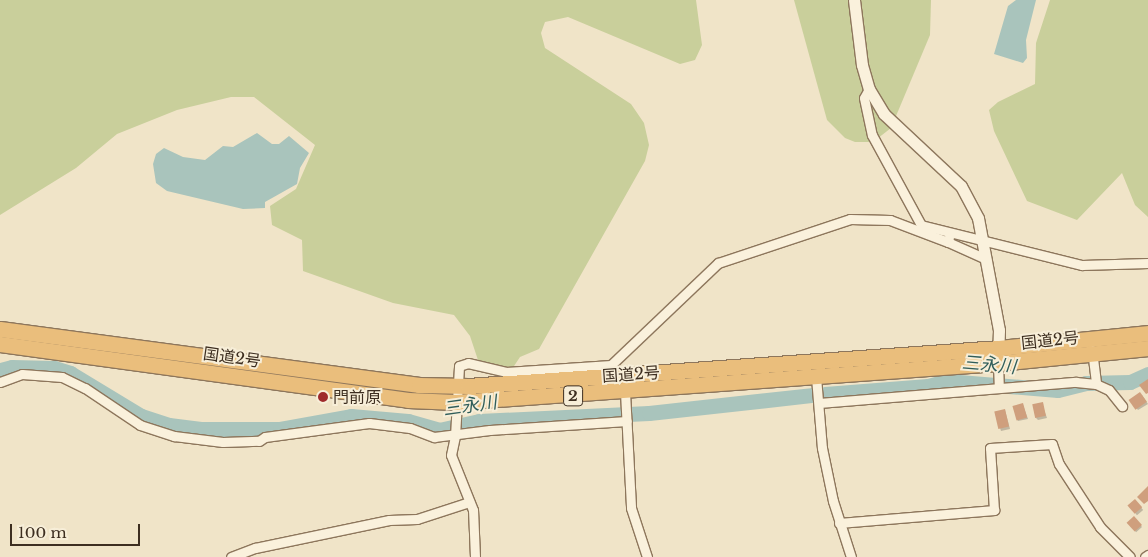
<!DOCTYPE html>
<meta charset="utf-8">
<style>
body{margin:0}
#map{position:relative;width:1148px;height:557px;overflow:hidden;background:#f0e4c8;font-family:"Libre Baskerville","Noto Sans JP",serif}
div>[style]{position:absolute}
.green>*{inset:0;background:#c9cf9b}
.water>*{inset:0;background:#a9c4bc}
.shadow>*{inset:0;background:#0003;transform-origin:0 0}
.river>*{height:15px;margin:-7.5px;padding:0 7.5px;transform-origin:7.5px;border-radius:7.5px;background:#a9c4bc}
.building>*{inset:0;background:#cf9f7d;transform-origin:0 0}
.roads{filter:drop-shadow(1px 0 #8d765c) drop-shadow(-1px 0 #8d765c) drop-shadow(0 1px #8d765c) drop-shadow(0 -1px #8d765c)}
.minor>*{height:9px;margin:-4.5px;padding:0 4.5px;transform-origin:4.5px;border-radius:4.5px;background:#faf1dc}
.tertiary>*{height:11px;margin:-5.5px;padding:0 5.5px;transform-origin:5.5px;border-radius:5.5px;background:#faf1dc}
.trunk>*{height:15px;margin:-7.5px;padding:0 7.5px;transform-origin:7.5px;border-radius:7.5px;background:#eabe7c}
.dots>*{width:14px;height:14px;translate:-50% -50%;box-sizing:border-box;border:2px solid #f7eed8;border-radius:50%}
span{translate:-50% -50%;white-space:nowrap;text-align:center;line-height:1.15;-webkit-text-stroke:4px #f7eed8;paint-order:stroke}
.shield-label span{padding:1px 4px;background:#f7eed8;border:1px solid;border-radius:4px;-webkit-text-stroke-width:0}
.shield-label{font-size:15px;color:#3d2e20;font-weight:700}
.street-label{font-size:16px;color:#3d2e20}
.poi-label{font-size:16px;color:#3d2e20}
.left{translate:0 -50%;text-align:left}
.water-label{font-size:18px;color:#2f5d5a;font-style:italic}
.scale{position:absolute;left:10px;top:524px;width:130px;height:22px;box-sizing:border-box;border:2px solid #3d2e20;border-top:0;padding-left:6px;font-size:15px;line-height:18px;white-space:nowrap;color:#3d2e20;-webkit-text-stroke:4px #f7eed8;paint-order:stroke}
</style>
<div id="map">
<div class="green">
<i style="clip-path:polygon(0 0,696px 0,702px 45px,695px 60px,680px 64px,568px 17px,545px 22px,541px 33px,545px 48px,631px 104px,644px 123px,649px 145px,645px 161px,539px 349px,520px 357px,512px 369px,478px 360px,470px 336px,454px 315px,393px 303px,303px 271px,302px 240px,272px 225px,270px 206px,296px 189px,315px 145px,254px 97px,231px 97px,177px 110px,117px 134px,76px 168px,0 215px)"></i>
<i style="clip-path:polygon(794px 0,931px 0,930px 35px,891px 128px,873px 142px,855px 142px,845px 138px,827px 120px)"></i>
<i style="clip-path:polygon(1050px 0,1148px 0,1148px 217px,1135px 205px,1122px 173px,1077px 220px,1027px 201px,994px 131px,989px 110px,998px 102px,1035px 84px,1036px 43px)"></i>
</div>
<div class="water">
<i style="clip-path:polygon(1016px 0,1036px 0,1026px 40px,1027px 58px,1023px 63px,994px 54px,1008px 6px)"></i>
<i style="clip-path:polygon(257px 133px,272px 144px,279px 144px,289px 136px,309px 153px,300px 168px,297px 184px,265px 202px,265px 208px,243px 209px,167px 191px,156px 183px,153px 164px,156px 154px,164px 148px,183px 157px,205px 160px,223px 146px,233px 147px)"></i>
</div>
<div class="shadow">
<i style="clip-path:polygon(1142px 395px,1148px 404px,1138px 410px,1130px 400px)"></i>
<i style="clip-path:polygon(1042px 404px,1047px 418px,1038px 420px,1036px 418px)"></i>
<i style="clip-path:polygon(1023px 405px,1028px 419px,1018px 421px,1017px 419px)"></i>
<i style="clip-path:polygon(1005px 410px,1010px 429px,1001px 431px,995px 412px)"></i>
<i style="left:1135px;top:500px;width:13px;height:8px;rotate:51deg"></i>
<i style="left:1134px;top:518px;width:12px;height:8px;rotate:48deg"></i>
</div>
<div class="river">
<i style="left:0;top:370px;width:12px;rotate:-14deg"></i>
<i style="left:12px;top:367px;width:42px;rotate:1.4deg"></i>
<i style="left:54px;top:368px;width:17px;rotate:17deg"></i>
<i style="left:70px;top:373px;width:83px;rotate:31.2deg"></i>
<i style="left:141px;top:416px;width:29px;rotate:18deg"></i>
<i style="left:169px;top:425px;width:32px;rotate:7deg"></i>
<i style="left:201px;top:429px;width:79px"></i>
<i style="left:280px;top:429px;width:72px;rotate:-10.4deg"></i>
<i style="left:351px;top:416px;width:57px;rotate:5deg"></i>
<i style="left:408px;top:421px;width:32px;rotate:16deg"></i>
<i style="left:439px;top:430px;width:41px;rotate:-12.7deg"></i>
<i style="left:479px;top:421px;width:170px;rotate:-2.7deg"></i>
<i style="left:649px;top:413px;width:163px;rotate:-6.3deg"></i>
<i style="left:825px;top:394px;width:103px;rotate:-4.4deg"></i>
<i style="left:928px;top:386px;width:20px;rotate:-15deg"></i>
<i style="left:947px;top:381px;width:111px;rotate:4.6deg"></i>
<i style="left:1058px;top:390px;width:29px;rotate:-14deg"></i>
<i style="left:1086px;top:383px;width:44px;rotate:-1.3deg"></i>
<i style="left:1130px;top:382px;width:20px;rotate:-24deg"></i>
</div>
<div class="building">
<i style="clip-path:polygon(1148px 379px,1148px 393px,1146px 394px,1139px 385px)"></i>
<i style="left:1140px;top:392px;width:12px;height:14px;rotate:55deg"></i>
<i style="left:1043px;top:402px;width:14px;height:11px;rotate:78deg"></i>
<i style="left:1023px;top:403px;width:15px;height:11px;rotate:74deg"></i>
<i style="left:1005px;top:409px;width:18px;height:11px;rotate:77deg"></i>
<i style="clip-path:polygon(1148px 486px,1148px 501px,1144px 504px,1137px 497px)"></i>
<i style="left:1135px;top:499px;width:11px;height:10px;rotate:49deg"></i>
<i style="left:1134px;top:516px;width:12px;height:10px;rotate:48deg"></i>
</div>
<div class="roads">
<div class="minor">
<i style="left:869px;top:89px;width:10px;rotate:119deg"></i>
<i style="left:864px;top:98px;width:38px;rotate:78deg"></i>
<i style="left:872px;top:135px;width:102px;rotate:61.4deg"></i>
<i style="left:921px;top:225px;width:166px;rotate:14deg"></i>
<i style="left:1082px;top:265px;width:66px;rotate:-1.7deg"></i>
<i style="left:949px;top:237px;width:5px;rotate:101deg"></i>
<i style="left:948px;top:242px;width:42px;rotate:24.1deg"></i>
<i style="left:1092px;top:350px;width:34px;rotate:83deg"></i>
<i style="left:998px;top:363px;width:25px;rotate:88deg"></i>
<i style="left:816px;top:377px;width:71px;rotate:85.2deg"></i>
<i style="left:822px;top:448px;width:54px;rotate:78.3deg"></i>
<i style="left:833px;top:501px;width:59px;rotate:72.2deg"></i>
<i style="left:0;top:382px;width:23px;rotate:-20deg"></i>
<i style="left:22px;top:374px;width:40px;rotate:4.3deg"></i>
<i style="left:62px;top:377px;width:25px;rotate:26deg"></i>
<i style="left:85px;top:388px;width:66px;rotate:33.9deg"></i>
<i style="left:140px;top:425px;width:36px;rotate:18deg"></i>
<i style="left:174px;top:436px;width:49px;rotate:7deg"></i>
<i style="left:223px;top:442px;width:36px;rotate:-2deg"></i>
<i style="left:259px;top:441px;width:7px;rotate:-34deg"></i>
<i style="left:265px;top:437px;width:105px;rotate:-7.7deg"></i>
<i style="left:369px;top:423px;width:41px;rotate:7deg"></i>
<i style="left:410px;top:428px;width:26px;rotate:21deg"></i>
<i style="left:434px;top:437px;width:56px;rotate:-7.1deg"></i>
<i style="left:490px;top:430px;width:137px;rotate:-3.8deg"></i>
<i style="left:625px;top:392px;width:116px;rotate:87deg"></i>
<i style="left:631px;top:508px;width:52px;rotate:71.9deg"></i>
<i style="left:819px;top:403px;width:258px;rotate:-4.7deg"></i>
<i style="left:1076px;top:382px;width:20px;rotate:6deg"></i>
<i style="left:1096px;top:384px;width:14px;rotate:25deg"></i>
<i style="left:1109px;top:390px;width:21px;rotate:51deg"></i>
<i style="left:839px;top:523px;width:156px;rotate:-4.8deg"></i>
<i style="left:994px;top:510px;width:62px;rotate:-93.7deg"></i>
<i style="left:990px;top:448px;width:62px;rotate:-3.7deg"></i>
<i style="left:1052px;top:444px;width:21px;rotate:71deg"></i>
<i style="left:1059px;top:464px;width:75px;rotate:56.9deg"></i>
<i style="left:1100px;top:527px;width:42px;rotate:45deg"></i>
<i style="left:231px;top:557px;width:26px;rotate:-21deg"></i>
<i style="left:255px;top:548px;width:137px;rotate:-11.8deg"></i>
<i style="left:389px;top:520px;width:28px;rotate:-2deg"></i>
<i style="left:417px;top:519px;width:55px;rotate:-18.1deg"></i>
<i style="left:475px;top:557px;width:47px;rotate:-92.4deg"></i>
<i style="left:473px;top:510px;width:59px;rotate:-111.8deg"></i>
<i style="left:451px;top:455px;width:19px;rotate:-78deg"></i>
<i style="left:455px;top:436px;width:70px;rotate:-86.7deg"></i>
<i style="left:459px;top:366px;width:9px;rotate:-18deg"></i>
<i style="left:468px;top:363px;width:39px;rotate:13deg"></i>
<i style="left:506px;top:372px;width:105px;rotate:-3.8deg"></i>
<i style="left:611px;top:365px;width:148px;rotate:-43.6deg"></i>
<i style="left:718px;top:263px;width:139px;rotate:-18.4deg"></i>
<i style="left:850px;top:219px;width:40px;rotate:1.4deg"></i>
<i style="left:890px;top:220px;width:62px;rotate:20.8deg"></i>
<i style="left:1145px;top:557px;width:4px;rotate:-34deg"></i>
</div>
<div class="tertiary">
<i style="left:854px;top:0;width:65px;rotate:83deg"></i>
<i style="left:862px;top:65px;width:25px;rotate:74deg"></i>
<i style="left:869px;top:89px;width:29px;rotate:59deg"></i>
<i style="left:884px;top:114px;width:105px;rotate:43.1deg"></i>
<i style="left:961px;top:186px;width:36px;rotate:62deg"></i>
<i style="left:978px;top:218px;width:114px;rotate:79.4deg"></i>
<i style="left:999px;top:330px;width:25px;rotate:92deg"></i>
</div>
<div class="trunk">
<i style="left:0;top:329px;width:423px;rotate:7.6deg"></i>
<i style="left:419px;top:385px;width:49px;rotate:1.2deg"></i>
<i style="left:468px;top:386px;width:532px;rotate:-4.09deg"></i>
<i style="left:999px;top:348px;width:150px;rotate:-5.7deg"></i>
<i style="left:0;top:344px;width:412px;rotate:7.8deg"></i>
<i style="left:408px;top:400px;width:48px;rotate:2.4deg"></i>
<i style="left:456px;top:402px;width:543px;rotate:-4.12deg"></i>
<i style="left:998px;top:363px;width:151px;rotate:-5.7deg"></i>
</div>
</div>
<div class="dots">
<i style="left:323px;top:397px;background:#9e2a2b"></i>
</div>
<div class="shield-label">
<span style="left:573px;top:396px">2</span>
</div>
<div class="street-label">
<span style="left:1050px;top:340px;rotate:-6deg">国道2号</span>
<span style="left:232px;top:357px;rotate:8deg">国道2号</span>
<span style="left:631px;top:374px;rotate:-4deg">国道2号</span>
</div>
<div class="poi-label">
<span class="left" style="left:333px;top:397px">門前原</span>
</div>
<div class="water-label">
<span style="left:989px;top:365px;rotate:5deg">三永川</span>
<span style="left:470px;top:406px;rotate:-8deg">三永川</span>
</div>
<div class="scale">100 m</div>
</div>
